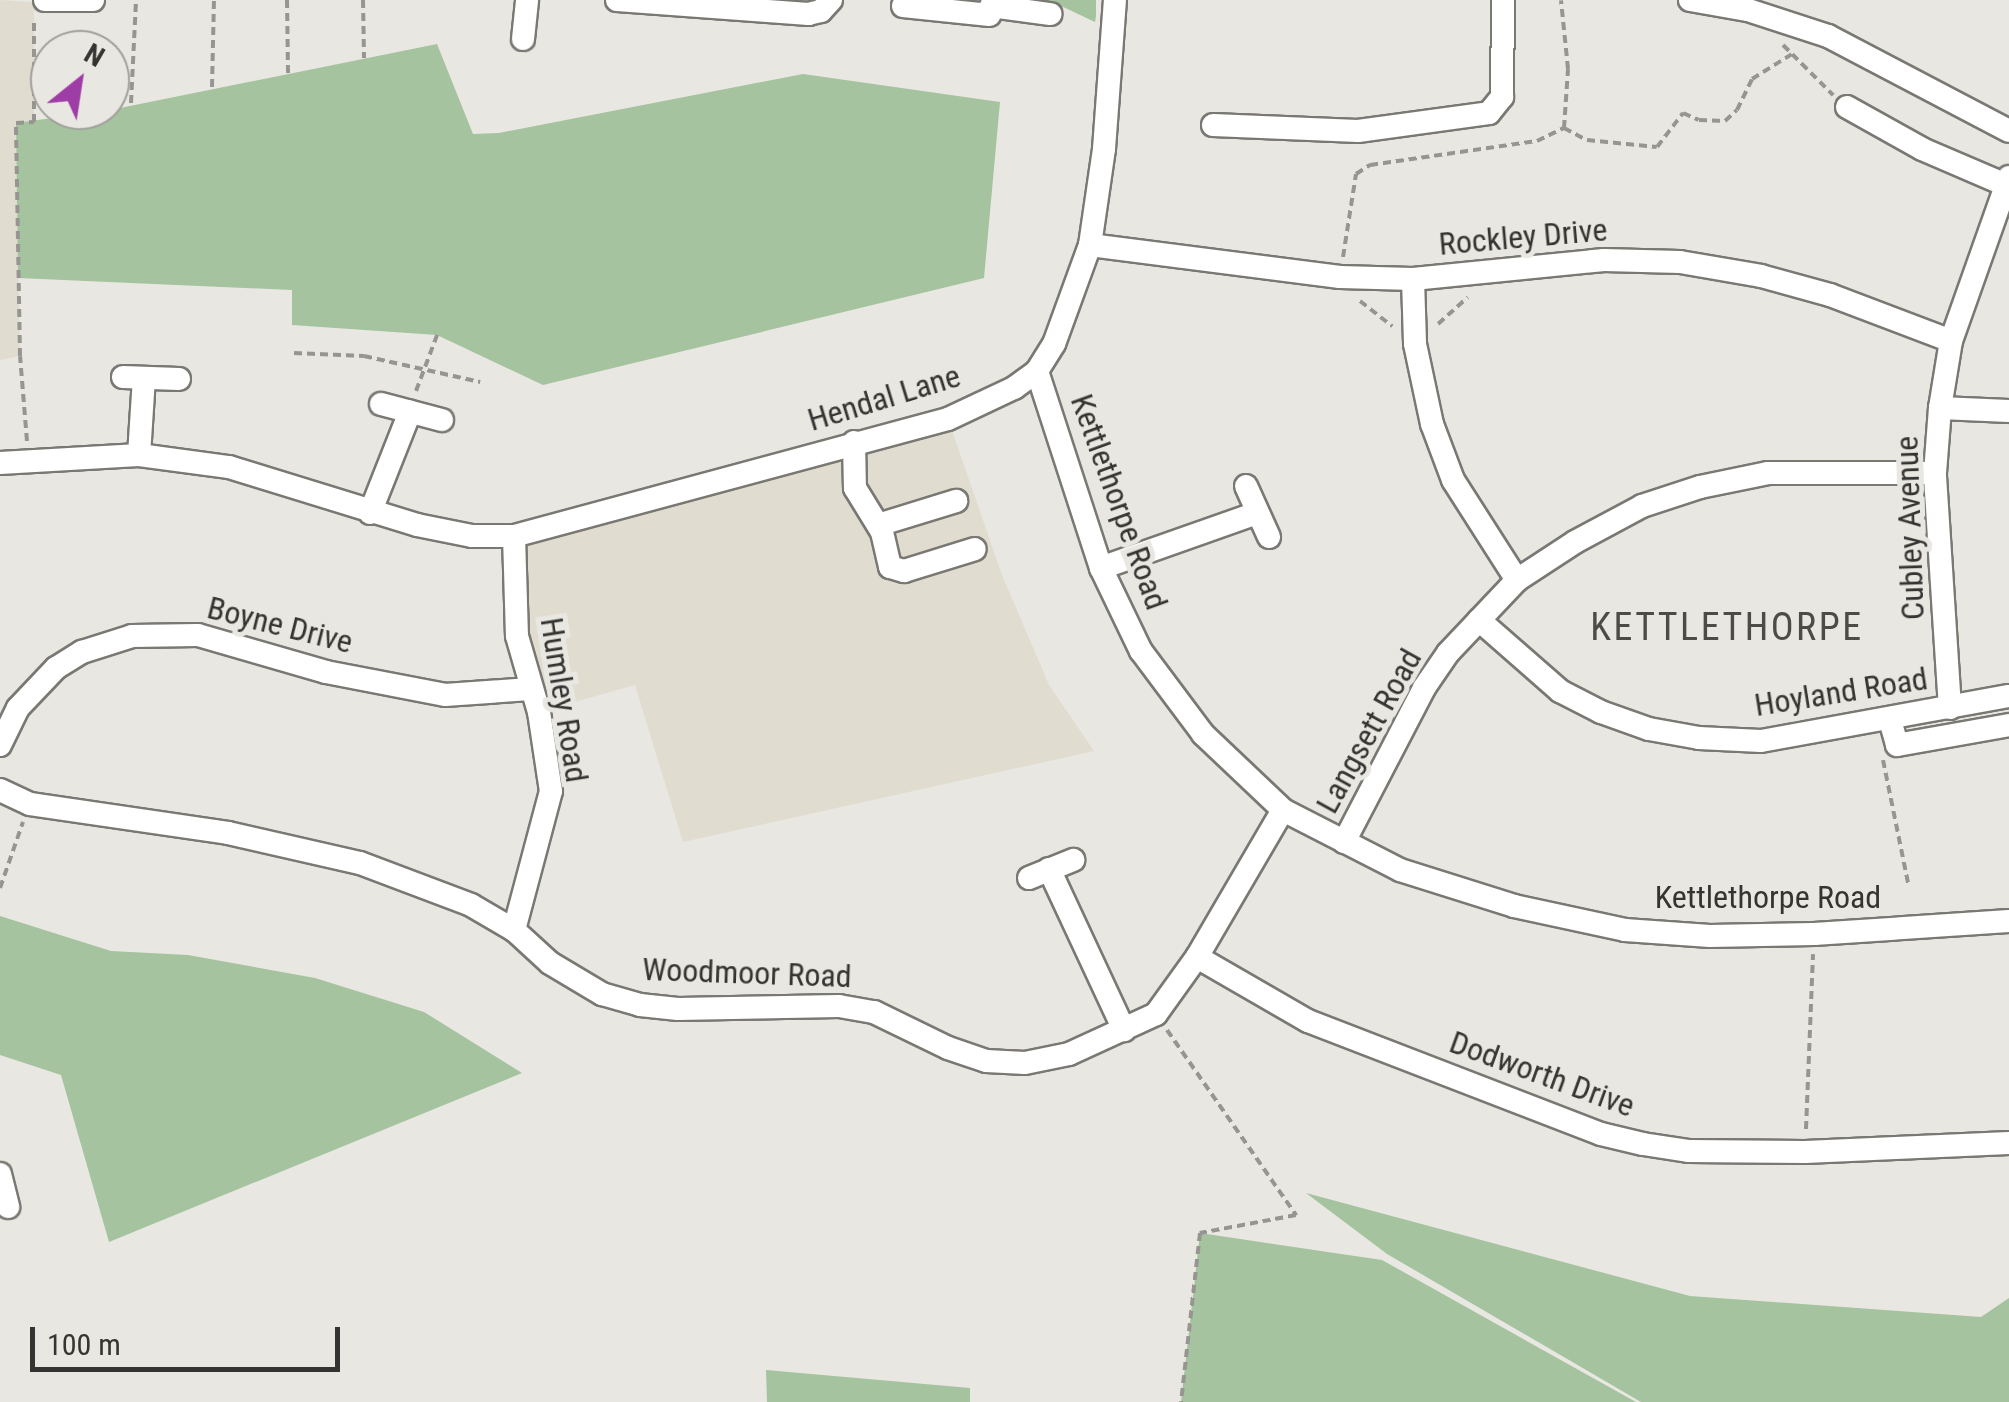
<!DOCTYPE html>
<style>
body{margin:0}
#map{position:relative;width:2009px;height:1402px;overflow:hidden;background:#e9e7e1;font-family:"Roboto Condensed",sans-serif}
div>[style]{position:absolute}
.built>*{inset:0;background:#e0dccf}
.green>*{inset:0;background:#a4c39e}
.path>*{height:4px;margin-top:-2px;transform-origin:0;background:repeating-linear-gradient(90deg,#969591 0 8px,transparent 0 13px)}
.roads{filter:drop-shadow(2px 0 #7a7873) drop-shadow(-2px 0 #7a7873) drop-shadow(0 2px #7a7873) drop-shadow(0 -2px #7a7873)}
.minor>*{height:22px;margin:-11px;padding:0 11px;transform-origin:11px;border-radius:11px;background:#fff}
span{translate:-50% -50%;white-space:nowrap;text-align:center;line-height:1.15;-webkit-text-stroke:10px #e9e7e1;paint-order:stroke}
.street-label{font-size:32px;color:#353432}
.quarter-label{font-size:38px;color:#4c4b46;letter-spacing:2.5px}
.north{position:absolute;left:30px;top:30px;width:100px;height:100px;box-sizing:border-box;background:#e9e7e1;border:2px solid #a19f9b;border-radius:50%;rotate:30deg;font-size:28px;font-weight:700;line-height:40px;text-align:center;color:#353432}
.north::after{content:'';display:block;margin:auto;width:35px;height:45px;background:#9e3da5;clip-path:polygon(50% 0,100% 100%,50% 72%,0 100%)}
.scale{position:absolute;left:30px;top:1327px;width:310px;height:45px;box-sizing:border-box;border:5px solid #353432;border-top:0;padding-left:12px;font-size:30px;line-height:35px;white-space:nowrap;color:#353432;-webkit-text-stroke:8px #e9e7e1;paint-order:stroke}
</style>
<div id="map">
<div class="built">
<i style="clip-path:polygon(0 0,45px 3px,34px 12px,34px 122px,16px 124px,20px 356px,0 360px)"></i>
<i style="clip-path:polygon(948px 419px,1002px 575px,1049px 685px,1094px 751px,683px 842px,635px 685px,539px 712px,514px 536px)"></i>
</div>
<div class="green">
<i style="clip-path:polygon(1013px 0,1096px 0,1096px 16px,1095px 22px,1059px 5px)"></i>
<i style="clip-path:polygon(437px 44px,473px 134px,499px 133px,803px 74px,1000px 102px,984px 278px,543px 385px,437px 335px,292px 325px,292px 290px,18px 278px,16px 123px,110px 110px)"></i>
<i style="clip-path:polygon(0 916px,111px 951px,188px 955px,315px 978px,424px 1012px,522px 1073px,109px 1242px,61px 1075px,0 1055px)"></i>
<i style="clip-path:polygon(1306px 1193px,1690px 1296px,1981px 1317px,2009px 1298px,2009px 1402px,1641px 1402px,1387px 1254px)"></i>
<i style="clip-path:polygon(1200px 1233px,1382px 1260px,1636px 1402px,1181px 1402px)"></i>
<i style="clip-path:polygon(766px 1370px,970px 1388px,970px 1402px,767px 1402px)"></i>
</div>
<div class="path">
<i style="left:287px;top:0;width:73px;rotate:89.2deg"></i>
<i style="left:363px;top:0;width:58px;rotate:89deg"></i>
<i style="left:1783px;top:45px;width:71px;rotate:45deg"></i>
<i style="left:212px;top:87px;width:87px;rotate:-88.7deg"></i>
<i style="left:131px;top:103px;width:103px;rotate:-87.2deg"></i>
<i style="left:1564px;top:128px;width:26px;rotate:28deg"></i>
<i style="left:1587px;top:140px;width:70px;rotate:5.7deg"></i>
<i style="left:1657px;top:147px;width:43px;rotate:-52.6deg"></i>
<i style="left:1683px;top:113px;width:17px;rotate:24deg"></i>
<i style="left:1699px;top:120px;width:26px;rotate:2deg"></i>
<i style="left:1725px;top:121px;width:16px;rotate:-43deg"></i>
<i style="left:1737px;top:110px;width:34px;rotate:-64deg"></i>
<i style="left:1752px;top:79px;width:47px;rotate:-32deg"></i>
<i style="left:1343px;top:257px;width:84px;rotate:-81.1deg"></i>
<i style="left:1356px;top:174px;width:17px;rotate:-33deg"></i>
<i style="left:1370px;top:165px;width:169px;rotate:-8.2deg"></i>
<i style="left:1537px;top:141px;width:30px;rotate:-26deg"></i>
<i style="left:1564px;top:128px;width:59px;rotate:-86.1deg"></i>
<i style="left:1568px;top:69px;width:69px;rotate:-95.8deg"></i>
<i style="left:1360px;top:301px;width:41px;rotate:38deg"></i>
<i style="left:1438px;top:324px;width:40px;rotate:-42deg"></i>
<i style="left:294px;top:353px;width:70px;rotate:2.5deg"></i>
<i style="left:364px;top:356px;width:119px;rotate:12.6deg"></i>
<i style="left:416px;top:391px;width:60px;rotate:-69.4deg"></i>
<i style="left:27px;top:441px;width:85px;rotate:-94.7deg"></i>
<i style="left:20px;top:356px;width:233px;rotate:-91deg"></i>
<i style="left:16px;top:123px;width:18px;rotate:-3deg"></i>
<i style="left:34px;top:122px;width:104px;rotate:-90deg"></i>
<i style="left:1883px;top:760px;width:126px;rotate:78.5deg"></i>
<i style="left:0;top:888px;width:70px;rotate:-70.8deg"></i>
<i style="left:1167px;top:1030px;width:226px;rotate:55.1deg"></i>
<i style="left:1296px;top:1215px;width:98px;rotate:169.4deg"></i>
<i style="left:1200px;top:1233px;width:170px;rotate:96.4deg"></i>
<i style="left:1806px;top:1129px;width:175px;rotate:-87.7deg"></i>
</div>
<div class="roads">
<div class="minor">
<i style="left:45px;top:0;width:48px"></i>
<i style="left:617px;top:0;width:192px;rotate:4.2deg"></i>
<i style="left:808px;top:14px;width:13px;rotate:-13deg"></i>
<i style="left:821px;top:11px;width:15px;rotate:-48deg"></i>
<i style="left:1690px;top:0;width:59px;rotate:9.8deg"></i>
<i style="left:1748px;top:10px;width:84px;rotate:18deg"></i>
<i style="left:1828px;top:36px;width:204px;rotate:27.7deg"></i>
<i style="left:903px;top:6px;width:87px;rotate:5.9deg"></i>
<i style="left:991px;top:6px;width:60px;rotate:7.7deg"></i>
<i style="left:523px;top:39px;width:39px;rotate:-84deg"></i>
<i style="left:1847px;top:107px;width:86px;rotate:29.2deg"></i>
<i style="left:1922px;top:149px;width:91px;rotate:23.2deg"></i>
<i style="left:1213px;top:125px;width:145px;rotate:2.4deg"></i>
<i style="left:1358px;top:131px;width:132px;rotate:-7.8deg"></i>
<i style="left:1489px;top:113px;width:21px;rotate:-51deg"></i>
<i style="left:1502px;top:97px;width:97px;rotate:-89.4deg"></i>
<i style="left:1090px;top:245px;width:252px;rotate:7.3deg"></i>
<i style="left:1340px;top:277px;width:73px;rotate:1.6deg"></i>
<i style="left:1413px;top:279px;width:192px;rotate:-5.7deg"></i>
<i style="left:1604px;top:260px;width:76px;rotate:1.5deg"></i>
<i style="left:1680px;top:262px;width:82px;rotate:9.8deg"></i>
<i style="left:1761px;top:276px;width:72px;rotate:15.4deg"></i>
<i style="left:1830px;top:295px;width:129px;rotate:20.8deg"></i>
<i style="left:1413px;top:279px;width:65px;rotate:88.2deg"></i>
<i style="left:1415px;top:344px;width:82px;rotate:78deg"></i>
<i style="left:1432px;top:424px;width:60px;rotate:69.4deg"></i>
<i style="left:1453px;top:480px;width:119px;rotate:57.4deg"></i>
<i style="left:1037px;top:371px;width:207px;rotate:72deg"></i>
<i style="left:1101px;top:568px;width:92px;rotate:64.3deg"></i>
<i style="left:1141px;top:651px;width:104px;rotate:53.2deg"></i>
<i style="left:1203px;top:734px;width:110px;rotate:43.5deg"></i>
<i style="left:1283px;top:810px;width:131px;rotate:27.1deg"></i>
<i style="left:1400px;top:870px;width:120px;rotate:17.5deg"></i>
<i style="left:1514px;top:906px;width:114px;rotate:12.2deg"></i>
<i style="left:1625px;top:930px;width:85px;rotate:4deg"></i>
<i style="left:1710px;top:936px;width:104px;rotate:-1.1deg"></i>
<i style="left:1814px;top:934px;width:195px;rotate:-3.8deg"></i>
<i style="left:123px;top:377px;width:56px;rotate:2deg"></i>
<i style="left:381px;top:404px;width:63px;rotate:14.7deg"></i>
<i style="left:1940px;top:408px;width:69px;rotate:2.5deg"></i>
<i style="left:854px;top:442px;width:46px;rotate:88.8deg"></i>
<i style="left:855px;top:488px;width:52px;rotate:58.5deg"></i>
<i style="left:882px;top:532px;width:36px;rotate:77deg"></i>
<i style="left:890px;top:567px;width:15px;rotate:16deg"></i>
<i style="left:904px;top:571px;width:74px;rotate:-17.2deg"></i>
<i style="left:139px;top:455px;width:77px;rotate:-86.3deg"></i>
<i style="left:0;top:463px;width:139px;rotate:-3.3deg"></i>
<i style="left:139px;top:455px;width:91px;rotate:7.6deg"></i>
<i style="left:229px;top:467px;width:197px;rotate:17.1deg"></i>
<i style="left:417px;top:525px;width:56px;rotate:11.3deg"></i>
<i style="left:472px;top:536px;width:42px"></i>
<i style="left:514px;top:536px;width:449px;rotate:-15.1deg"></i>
<i style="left:948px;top:419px;width:73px;rotate:-25.2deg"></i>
<i style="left:1014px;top:388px;width:29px;rotate:-36deg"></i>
<i style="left:1037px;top:371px;width:32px;rotate:-58deg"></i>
<i style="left:1054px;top:344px;width:105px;rotate:-70deg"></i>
<i style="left:1090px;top:245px;width:97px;rotate:-81.7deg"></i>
<i style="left:1104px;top:149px;width:149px;rotate:-85.8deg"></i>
<i style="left:1246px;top:486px;width:56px;rotate:65.7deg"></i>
<i style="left:370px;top:513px;width:109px;rotate:-68.4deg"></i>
<i style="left:878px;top:525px;width:82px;rotate:-17.1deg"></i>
<i style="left:514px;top:536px;width:100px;rotate:88.3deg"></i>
<i style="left:517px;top:636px;width:79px;rotate:73.9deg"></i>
<i style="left:539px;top:712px;width:80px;rotate:81.4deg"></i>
<i style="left:551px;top:791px;width:144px;rotate:104.9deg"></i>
<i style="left:1101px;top:568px;width:165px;rotate:-19.4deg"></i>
<i style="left:1479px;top:620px;width:108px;rotate:41.2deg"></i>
<i style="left:1560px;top:691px;width:46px;rotate:27.1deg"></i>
<i style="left:1601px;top:712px;width:51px;rotate:19.5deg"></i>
<i style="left:1649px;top:729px;width:51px;rotate:10.2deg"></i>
<i style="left:1699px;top:738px;width:62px;rotate:2.8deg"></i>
<i style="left:1761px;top:741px;width:252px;rotate:-10.3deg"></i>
<i style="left:1950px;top:708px;width:235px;rotate:-93.7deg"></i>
<i style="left:1935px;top:473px;width:65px;rotate:-85.6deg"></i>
<i style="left:1940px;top:408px;width:68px;rotate:-80.7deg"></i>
<i style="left:1951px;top:341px;width:174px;rotate:-70.5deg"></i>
<i style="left:1890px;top:720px;width:26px;rotate:74deg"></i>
<i style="left:1897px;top:745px;width:114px;rotate:-10.1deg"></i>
<i style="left:0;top:745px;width:41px;rotate:-64.1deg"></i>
<i style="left:18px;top:708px;width:55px;rotate:-46.5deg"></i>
<i style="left:56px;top:668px;width:31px;rotate:-32deg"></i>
<i style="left:82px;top:652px;width:52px;rotate:-17.7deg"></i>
<i style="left:132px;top:636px;width:66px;rotate:-0.9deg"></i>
<i style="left:198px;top:635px;width:133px;rotate:16.1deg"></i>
<i style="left:326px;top:672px;width:121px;rotate:10.9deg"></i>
<i style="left:445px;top:695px;width:85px;rotate:-4deg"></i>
<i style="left:0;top:790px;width:33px;rotate:25deg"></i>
<i style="left:30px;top:804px;width:200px;rotate:8.3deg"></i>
<i style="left:228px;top:833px;width:135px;rotate:12.8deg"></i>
<i style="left:360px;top:863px;width:119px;rotate:20.7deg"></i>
<i style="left:471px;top:905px;width:50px;rotate:30.2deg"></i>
<i style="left:514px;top:930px;width:49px;rotate:42.5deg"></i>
<i style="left:550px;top:963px;width:61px;rotate:30.8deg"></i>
<i style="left:602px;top:994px;width:40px;rotate:16deg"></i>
<i style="left:640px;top:1005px;width:38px;rotate:6deg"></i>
<i style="left:678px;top:1009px;width:161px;rotate:-1.1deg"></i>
<i style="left:839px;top:1006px;width:36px;rotate:10deg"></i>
<i style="left:874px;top:1012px;width:82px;rotate:25.9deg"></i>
<i style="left:948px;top:1048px;width:40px;rotate:18.9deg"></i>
<i style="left:986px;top:1061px;width:39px;rotate:3deg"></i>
<i style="left:1025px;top:1063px;width:45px;rotate:-11.6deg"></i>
<i style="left:1069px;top:1054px;width:96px;rotate:-24.7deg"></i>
<i style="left:1156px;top:1014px;width:70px;rotate:-54.3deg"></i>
<i style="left:1197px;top:957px;width:170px;rotate:-59.7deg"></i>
<i style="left:1344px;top:842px;width:174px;rotate:-62.5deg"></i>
<i style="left:1424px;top:688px;width:42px;rotate:-55.6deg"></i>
<i style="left:1448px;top:653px;width:100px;rotate:-46.6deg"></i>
<i style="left:1517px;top:580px;width:69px;rotate:-33.2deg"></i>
<i style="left:1575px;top:542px;width:76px;rotate:-28.2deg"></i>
<i style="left:1642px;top:506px;width:61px;rotate:-18.1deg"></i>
<i style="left:1700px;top:487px;width:69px;rotate:-11.6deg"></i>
<i style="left:1768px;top:473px;width:167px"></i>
<i style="left:1049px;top:869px;width:178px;rotate:65deg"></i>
<i style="left:1029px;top:878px;width:48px;rotate:-22.2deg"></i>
<i style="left:1197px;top:957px;width:128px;rotate:30deg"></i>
<i style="left:1308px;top:1021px;width:314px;rotate:21.1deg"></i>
<i style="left:1601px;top:1134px;width:43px;rotate:13.4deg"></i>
<i style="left:1643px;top:1144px;width:47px;rotate:8.7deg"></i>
<i style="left:1689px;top:1151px;width:116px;rotate:0.5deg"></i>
<i style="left:1805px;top:1152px;width:204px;rotate:-2.5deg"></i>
<i style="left:0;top:1174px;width:34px;rotate:76deg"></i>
</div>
</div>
<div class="street-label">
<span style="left:1523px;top:237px;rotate:-5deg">Rockley Drive</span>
<span style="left:884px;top:398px;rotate:-17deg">Hendal Lane</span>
<span style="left:1119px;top:502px;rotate:70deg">Kettlethorpe Road</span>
<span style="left:1910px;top:528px;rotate:-92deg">Cubley Avenue</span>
<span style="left:280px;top:625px;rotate:14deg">Boyne Drive</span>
<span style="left:1841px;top:692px;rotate:-9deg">Hoyland Road</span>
<span style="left:564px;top:700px;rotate:81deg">Humley Road</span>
<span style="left:1369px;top:731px;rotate:-61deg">Langsett Road</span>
<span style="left:1768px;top:897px">Kettlethorpe Road</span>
<span style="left:747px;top:973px;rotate:2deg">Woodmoor Road</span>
<span style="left:1542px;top:1074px;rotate:20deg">Dodworth Drive</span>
</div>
<div class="quarter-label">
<span style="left:1727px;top:628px">KETTLETHORPE</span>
</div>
<div class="north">N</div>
<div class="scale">100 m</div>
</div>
